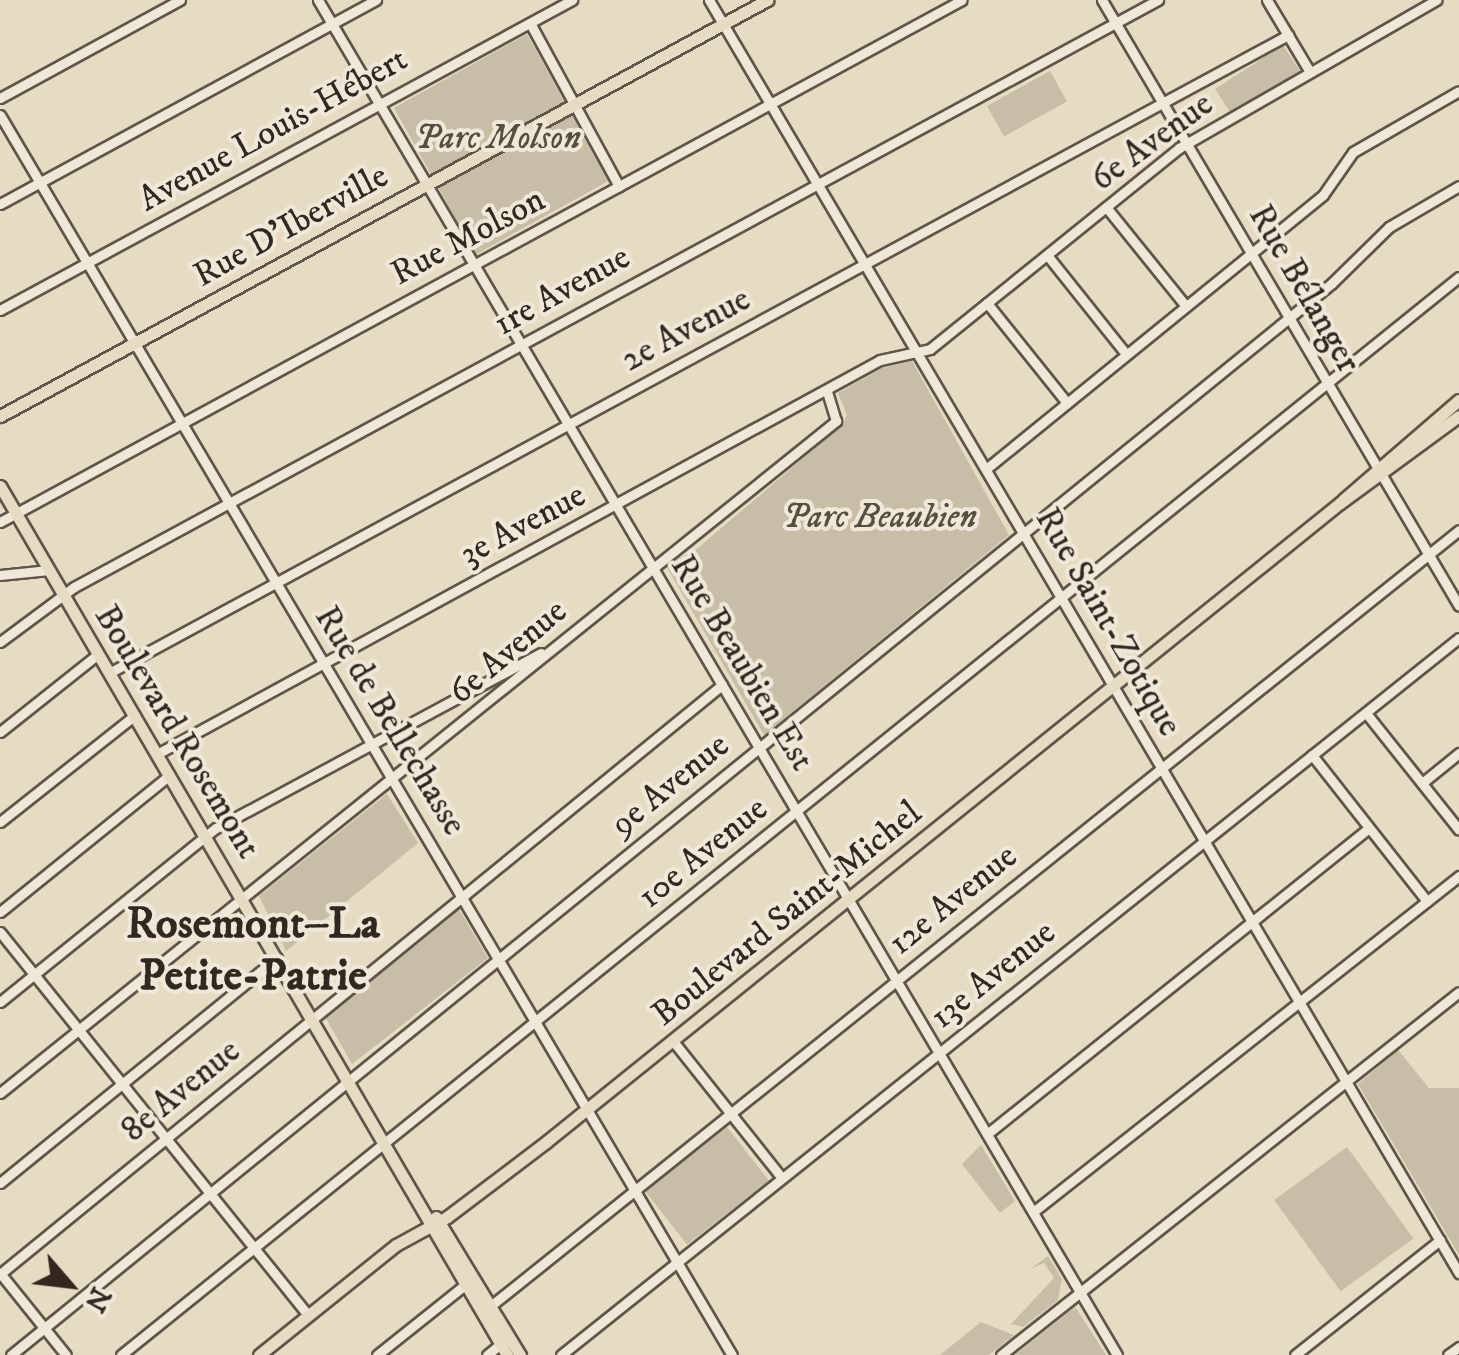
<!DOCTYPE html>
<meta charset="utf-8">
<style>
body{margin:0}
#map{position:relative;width:1459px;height:1355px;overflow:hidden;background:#e7dbc3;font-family:"IM FELL DW Pica",serif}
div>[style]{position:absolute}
.green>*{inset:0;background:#c8bda7;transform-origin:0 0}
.roads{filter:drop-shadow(2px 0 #5f5548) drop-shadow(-2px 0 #5f5548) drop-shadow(0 2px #5f5548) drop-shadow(0 -2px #5f5548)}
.minor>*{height:9px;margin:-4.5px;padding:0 4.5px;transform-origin:4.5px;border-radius:4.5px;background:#efe8d8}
.major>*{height:11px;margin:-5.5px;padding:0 5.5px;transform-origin:5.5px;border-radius:5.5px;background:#e7dbc3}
span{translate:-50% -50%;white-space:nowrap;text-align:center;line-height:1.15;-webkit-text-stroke:8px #efe8d8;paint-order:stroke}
.street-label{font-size:35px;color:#32281f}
.park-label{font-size:35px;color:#584d41;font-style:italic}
.district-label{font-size:45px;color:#32281f;font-weight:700}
.north{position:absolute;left:20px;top:1235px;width:100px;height:100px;-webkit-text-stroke:8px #efe8d8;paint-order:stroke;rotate:118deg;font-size:28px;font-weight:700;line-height:40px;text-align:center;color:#32281f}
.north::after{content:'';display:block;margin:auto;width:35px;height:45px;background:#32281f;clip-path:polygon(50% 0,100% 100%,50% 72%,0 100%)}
</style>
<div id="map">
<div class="green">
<i style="left:527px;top:34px;width:168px;height:152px;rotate:61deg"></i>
<i style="left:1283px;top:45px;width:31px;height:81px;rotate:57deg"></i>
<i style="left:1050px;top:71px;width:35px;height:72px;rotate:61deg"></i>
<i style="clip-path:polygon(912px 361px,1009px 535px,764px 735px,666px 566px,698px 548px,842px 425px,847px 415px,838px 393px,882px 368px)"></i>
<i style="clip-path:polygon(387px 794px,418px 843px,286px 951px,259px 896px)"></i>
<i style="clip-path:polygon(457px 906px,488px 958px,352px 1064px,324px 1015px)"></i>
<i style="clip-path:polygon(1398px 1050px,1429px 1088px,1459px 1088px,1459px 1255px,1358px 1084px)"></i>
<i style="left:727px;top:1127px;width:68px;height:104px;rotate:52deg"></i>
<i style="clip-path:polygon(981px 1145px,1015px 1201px,1000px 1213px,962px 1164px)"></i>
<i style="left:1347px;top:1147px;width:113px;height:90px;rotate:54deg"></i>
<i style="clip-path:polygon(1048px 1256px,1062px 1279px,1058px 1300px,1023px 1327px,1011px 1324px,1054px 1278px,1044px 1263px,1030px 1269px)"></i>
<i style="clip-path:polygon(1076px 1308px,1106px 1355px,1015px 1355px,1074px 1308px)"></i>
<i style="clip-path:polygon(981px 1322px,1014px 1335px,989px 1355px,940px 1355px)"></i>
</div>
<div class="roads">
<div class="minor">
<i style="left:318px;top:0;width:1573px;rotate:59.47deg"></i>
<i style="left:709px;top:0;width:1478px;rotate:59.5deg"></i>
<i style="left:1102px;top:0;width:703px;rotate:59.5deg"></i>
<i style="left:1267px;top:0;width:84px;rotate:59.2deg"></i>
<i style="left:530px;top:23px;width:186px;rotate:61.4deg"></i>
<i style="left:0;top:98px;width:205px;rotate:-28.6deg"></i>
<i style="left:0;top:115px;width:1440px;rotate:59.45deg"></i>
<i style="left:0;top:204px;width:428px;rotate:-28.5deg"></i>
<i style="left:1106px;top:207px;width:127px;rotate:51.1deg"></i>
<i style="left:1047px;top:255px;width:127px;rotate:51.4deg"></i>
<i style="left:987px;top:303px;width:128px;rotate:51.3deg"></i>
<i style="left:0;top:310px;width:651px;rotate:-28.46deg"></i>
<i style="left:986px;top:469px;width:434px;rotate:-39.1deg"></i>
<i style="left:1323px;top:195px;width:52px;rotate:-55.1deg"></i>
<i style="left:1353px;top:152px;width:122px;rotate:-29.9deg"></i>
<i style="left:0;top:522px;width:1094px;rotate:-28.49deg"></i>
<i style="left:0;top:575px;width:49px;rotate:-5.8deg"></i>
<i style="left:0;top:642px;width:92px;rotate:-36.6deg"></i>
<i style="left:74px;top:587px;width:1233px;rotate:-28.44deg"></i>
<i style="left:109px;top:673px;width:1341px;rotate:-28.42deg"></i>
<i style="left:1366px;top:713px;width:149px;rotate:51.5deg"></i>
<i style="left:0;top:732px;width:125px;rotate:-38.5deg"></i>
<i style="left:157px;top:754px;width:823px;rotate:-28.59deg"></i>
<i style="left:880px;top:360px;width:51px;rotate:-12.4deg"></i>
<i style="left:930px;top:349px;width:320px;rotate:-38.9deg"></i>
<i style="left:1179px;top:148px;width:297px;rotate:-29.9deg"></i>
<i style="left:1312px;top:755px;width:186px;rotate:51.8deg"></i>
<i style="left:1422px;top:783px;width:48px;rotate:-39deg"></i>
<i style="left:0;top:822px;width:172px;rotate:-38.4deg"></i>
<i style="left:0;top:912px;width:218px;rotate:-38.9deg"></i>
<i style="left:0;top:932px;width:491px;rotate:51.2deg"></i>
<i style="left:0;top:1002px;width:277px;rotate:-38.9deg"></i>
<i style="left:216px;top:828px;width:369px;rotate:-28.3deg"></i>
<i style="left:673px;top:1041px;width:175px;rotate:51.5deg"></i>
<i style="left:0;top:1093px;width:1073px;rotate:-38.79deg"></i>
<i style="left:836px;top:421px;width:30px;rotate:-107deg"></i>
<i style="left:987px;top:1134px;width:489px;rotate:-38.7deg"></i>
<i style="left:0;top:1183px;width:357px;rotate:-39.1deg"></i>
<i style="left:1033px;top:1212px;width:543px;rotate:-38.26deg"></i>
<i style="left:0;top:1273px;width:105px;rotate:51.2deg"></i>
<i style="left:0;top:1274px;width:932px;rotate:-39.21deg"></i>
<i style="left:488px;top:1308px;width:1244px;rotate:-38.7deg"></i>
<i style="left:11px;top:1355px;width:1701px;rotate:-39.06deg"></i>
<i style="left:1332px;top:283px;width:80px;rotate:-44.5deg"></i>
<i style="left:1389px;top:227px;width:81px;rotate:-30.4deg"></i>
<i style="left:121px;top:1355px;width:1718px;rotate:-38.86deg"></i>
<i style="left:377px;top:1355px;width:114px;rotate:-38.6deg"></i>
<i style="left:487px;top:1355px;width:21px;rotate:-39deg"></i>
<i style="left:561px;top:1355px;width:1149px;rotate:-38.61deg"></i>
<i style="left:1001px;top:1355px;width:584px;rotate:-38.4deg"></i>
<i style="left:1295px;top:1355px;width:185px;rotate:-38.4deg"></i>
<i style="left:1448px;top:1355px;width:14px;rotate:-36deg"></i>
</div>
<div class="major">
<i style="left:0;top:416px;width:873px;rotate:-28.47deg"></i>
<i style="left:0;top:486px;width:1006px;rotate:59.74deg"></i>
<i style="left:1343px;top:500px;width:153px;rotate:-40.8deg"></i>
<i style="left:436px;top:1217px;width:162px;rotate:58.7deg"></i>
<i style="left:259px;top:1355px;width:176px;rotate:-38.8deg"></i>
<i style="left:396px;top:1245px;width:58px;rotate:-28.8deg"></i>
<i style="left:447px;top:1217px;width:124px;rotate:-37.1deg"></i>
<i style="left:546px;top:1142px;width:1019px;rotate:-38.83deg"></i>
<i style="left:1340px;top:503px;width:147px;rotate:-36.2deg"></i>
</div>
</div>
<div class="street-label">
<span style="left:273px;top:130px;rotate:-29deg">Avenue Louis-Hébert</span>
<span style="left:1152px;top:142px;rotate:-36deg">6e Avenue</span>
<span style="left:291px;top:226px;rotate:-29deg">Rue D'Iberville</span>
<span style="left:468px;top:237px;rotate:-28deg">Rue Molson</span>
<span style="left:1304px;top:289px;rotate:60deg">Rue Bélanger</span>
<span style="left:562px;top:291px;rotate:-29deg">1re Avenue</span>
<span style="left:686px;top:330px;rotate:-28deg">2e Avenue</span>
<span style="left:523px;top:525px;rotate:-28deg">3e Avenue</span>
<span style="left:1108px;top:622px;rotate:60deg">Rue Saint-Zotique</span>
<span style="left:508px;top:652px;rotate:-40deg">6e Avenue</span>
<span style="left:742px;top:663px;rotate:59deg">Rue Beaubien Est</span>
<span style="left:390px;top:721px;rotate:59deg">Rue de Bellechasse</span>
<span style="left:177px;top:732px;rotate:59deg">Boulevard Rosemont</span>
<span style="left:670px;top:785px;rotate:-39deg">9e Avenue</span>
<span style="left:703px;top:853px;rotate:-39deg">10e Avenue</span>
<span style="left:953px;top:900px;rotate:-39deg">12e Avenue</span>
<span style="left:787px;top:914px;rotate:-39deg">Boulevard Saint-Michel</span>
<span style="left:993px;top:975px;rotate:-39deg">13e Avenue</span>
<span style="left:181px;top:1091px;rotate:-39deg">8e Avenue</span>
</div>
<div class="park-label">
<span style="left:498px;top:138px">Parc Molson</span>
<span style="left:880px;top:517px">Parc Beaubien</span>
</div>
<div class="district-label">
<span style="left:253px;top:951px">Rosemont–La<br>Petite-Patrie</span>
</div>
<div class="north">N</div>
</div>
